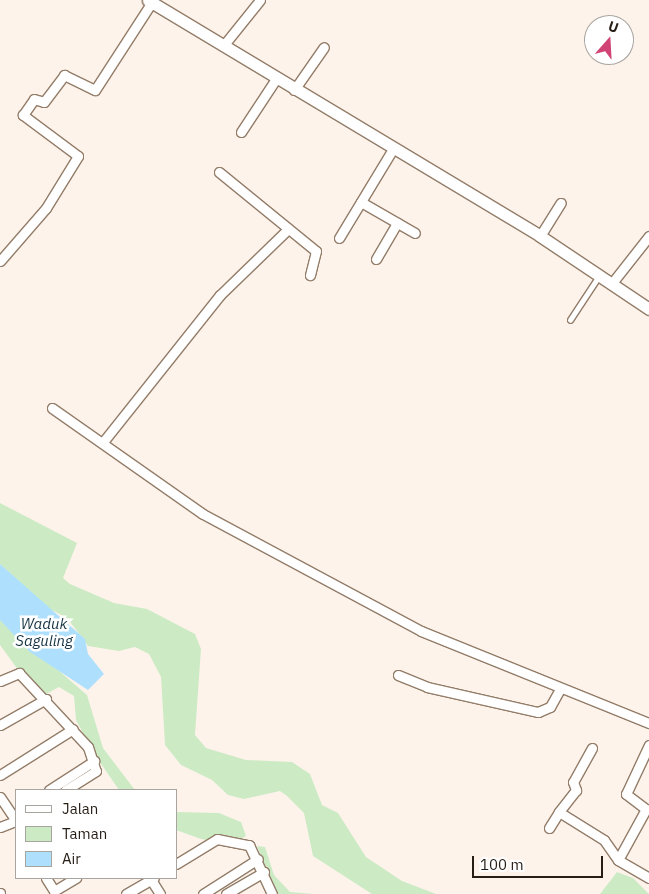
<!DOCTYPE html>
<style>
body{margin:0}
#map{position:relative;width:649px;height:894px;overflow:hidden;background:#fef3eb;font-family:"IBM Plex Sans",sans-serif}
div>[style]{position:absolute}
.green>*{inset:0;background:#ccebc5}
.water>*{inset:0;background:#aee0fe}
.roads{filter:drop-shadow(1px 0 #937d69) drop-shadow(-1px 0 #937d69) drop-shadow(0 1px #937d69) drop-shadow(0 -1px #937d69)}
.service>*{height:4.5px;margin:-2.25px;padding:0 2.25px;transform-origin:2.25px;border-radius:2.25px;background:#fff}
.minor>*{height:9px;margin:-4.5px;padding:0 4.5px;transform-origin:4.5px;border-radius:4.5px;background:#fff}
.tertiary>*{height:11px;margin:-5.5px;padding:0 5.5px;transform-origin:5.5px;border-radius:5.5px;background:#fff}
span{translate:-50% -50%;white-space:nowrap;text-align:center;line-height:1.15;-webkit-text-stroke:5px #fff;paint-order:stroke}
.water-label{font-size:15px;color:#153242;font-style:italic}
.legend{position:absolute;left:15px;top:789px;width:162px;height:90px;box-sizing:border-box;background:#fff;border:1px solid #a8a5a1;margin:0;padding:6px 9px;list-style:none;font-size:15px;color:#261d15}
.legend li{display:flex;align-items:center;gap:10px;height:25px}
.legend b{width:25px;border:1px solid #a8a5a1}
.north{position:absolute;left:584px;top:15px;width:50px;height:50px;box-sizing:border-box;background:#fff;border:1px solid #a8a5a1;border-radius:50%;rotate:19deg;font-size:14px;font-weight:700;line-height:20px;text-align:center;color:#261d15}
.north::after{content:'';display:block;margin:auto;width:18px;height:22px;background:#d04374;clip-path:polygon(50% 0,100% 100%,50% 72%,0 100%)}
.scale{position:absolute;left:472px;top:856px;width:131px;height:22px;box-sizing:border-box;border:2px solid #261d15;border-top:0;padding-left:6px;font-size:15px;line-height:18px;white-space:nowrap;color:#261d15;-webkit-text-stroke:4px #fff;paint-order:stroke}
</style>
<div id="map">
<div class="green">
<i style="clip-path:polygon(0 503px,77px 543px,63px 578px,70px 584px,114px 603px,147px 609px,195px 634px,201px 649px,195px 735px,206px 748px,246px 760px,292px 762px,310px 774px,322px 805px,338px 813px,366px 857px,402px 881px,436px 894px,372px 894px,313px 856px,304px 813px,287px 796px,280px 791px,244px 799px,228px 795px,212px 780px,181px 765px,165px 745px,161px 677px,149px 654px,135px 647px,119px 651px,88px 646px,68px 619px,47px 607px,0 564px)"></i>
<i style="clip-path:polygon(0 620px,87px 695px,103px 748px,135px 790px,119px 790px,95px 755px,76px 720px,74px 696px,59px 687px,41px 697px,16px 667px,0 645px)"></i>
<i style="clip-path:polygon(176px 812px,219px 813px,241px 822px,246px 836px,232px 844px,201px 839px,176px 830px)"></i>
<i style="clip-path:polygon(257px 846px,265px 847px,274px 875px,290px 892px,314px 894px,276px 894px)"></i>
<i style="clip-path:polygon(617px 872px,633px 878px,649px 894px,600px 894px)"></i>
</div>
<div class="water">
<i style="clip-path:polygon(0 564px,85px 639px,88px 654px,104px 674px,88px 690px,30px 652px,0 620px)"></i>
</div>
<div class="roads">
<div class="service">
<i style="left:570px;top:320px;width:53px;rotate:-56.6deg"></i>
</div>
<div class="minor">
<i style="left:223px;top:46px;width:59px;rotate:-51.2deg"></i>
<i style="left:294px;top:90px;width:52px;rotate:-55.1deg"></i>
<i style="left:241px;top:132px;width:64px;rotate:-56.6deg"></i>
<i style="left:219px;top:172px;width:125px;rotate:39.2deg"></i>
<i style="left:316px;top:251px;width:25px;rotate:104deg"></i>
<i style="left:361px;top:202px;width:62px;rotate:29.9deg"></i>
<i style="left:540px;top:236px;width:39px;rotate:-58deg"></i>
<i style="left:339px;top:238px;width:104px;rotate:-58.8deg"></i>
<i style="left:376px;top:259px;width:42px;rotate:-59.7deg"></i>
<i style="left:0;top:261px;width:70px;rotate:-49deg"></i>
<i style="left:46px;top:208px;width:61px;rotate:-58.4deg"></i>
<i style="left:78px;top:156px;width:69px;rotate:-143.3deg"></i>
<i style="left:23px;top:115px;width:19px;rotate:-55deg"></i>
<i style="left:34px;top:99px;width:10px;rotate:17deg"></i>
<i style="left:44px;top:102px;width:34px;rotate:-53deg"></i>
<i style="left:64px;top:75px;width:34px;rotate:26deg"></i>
<i style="left:95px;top:90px;width:105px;rotate:-57.1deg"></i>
<i style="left:612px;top:283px;width:60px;rotate:-51.8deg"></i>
<i style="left:52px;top:408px;width:184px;rotate:35.1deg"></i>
<i style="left:203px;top:514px;width:247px;rotate:28.2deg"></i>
<i style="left:421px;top:631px;width:246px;rotate:22deg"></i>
<i style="left:103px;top:442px;width:188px;rotate:-51.5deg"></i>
<i style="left:220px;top:295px;width:95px;rotate:-44.1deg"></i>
<i style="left:398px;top:675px;width:31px;rotate:22deg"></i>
<i style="left:427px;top:687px;width:114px;rotate:12.7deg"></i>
<i style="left:538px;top:712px;width:13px;rotate:-23deg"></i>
<i style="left:550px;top:707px;width:21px;rotate:-61deg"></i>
<i style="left:0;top:681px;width:21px;rotate:-23deg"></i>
<i style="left:19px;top:673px;width:101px;rotate:47deg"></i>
<i style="left:88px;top:747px;width:25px;rotate:72deg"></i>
<i style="left:96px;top:771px;width:36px;rotate:148deg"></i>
<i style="left:0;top:725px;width:53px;rotate:-29.5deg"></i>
<i style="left:649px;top:745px;width:54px;rotate:115.1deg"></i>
<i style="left:626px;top:794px;width:25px;rotate:37deg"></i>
<i style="left:646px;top:809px;width:58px;rotate:118.8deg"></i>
<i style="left:618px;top:860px;width:36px;rotate:30deg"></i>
<i style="left:592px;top:748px;width:39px;rotate:119deg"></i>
<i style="left:573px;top:782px;width:9px;rotate:69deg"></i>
<i style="left:576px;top:790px;width:28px;rotate:128deg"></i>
<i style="left:559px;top:812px;width:53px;rotate:31.9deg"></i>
<i style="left:604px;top:840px;width:24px;rotate:55deg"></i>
<i style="left:0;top:775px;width:86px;rotate:-32.2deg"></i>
<i style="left:49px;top:790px;width:54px;rotate:-32.8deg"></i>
<i style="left:0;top:797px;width:29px;rotate:56deg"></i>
<i style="left:0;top:827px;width:17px;rotate:-21deg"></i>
<i style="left:549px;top:828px;width:19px;rotate:-58deg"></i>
<i style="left:176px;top:864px;width:48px;rotate:-31.4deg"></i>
<i style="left:217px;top:839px;width:33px;rotate:11deg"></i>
<i style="left:249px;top:845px;width:54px;rotate:64.9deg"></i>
<i style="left:46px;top:878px;width:15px;rotate:58deg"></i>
<i style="left:54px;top:891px;width:26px;rotate:-31deg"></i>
<i style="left:150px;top:878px;width:19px;rotate:58deg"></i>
<i style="left:0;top:893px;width:1px;rotate:90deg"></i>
<i style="left:126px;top:894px;width:32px;rotate:-30deg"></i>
<i style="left:203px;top:894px;width:65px;rotate:-32.5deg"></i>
<i style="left:226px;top:894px;width:44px;rotate:-30.1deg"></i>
</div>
<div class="tertiary">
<i style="left:148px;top:0;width:458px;rotate:31deg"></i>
<i style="left:540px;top:236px;width:131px;rotate:33.8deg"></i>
</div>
</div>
<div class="water-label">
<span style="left:44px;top:632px">Waduk<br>Saguling</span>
</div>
<ul class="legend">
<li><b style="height:6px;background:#fff"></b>Jalan</li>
<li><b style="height:14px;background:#ccebc5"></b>Taman</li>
<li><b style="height:14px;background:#aee0fe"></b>Air</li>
</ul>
<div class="north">U</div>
<div class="scale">100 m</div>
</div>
